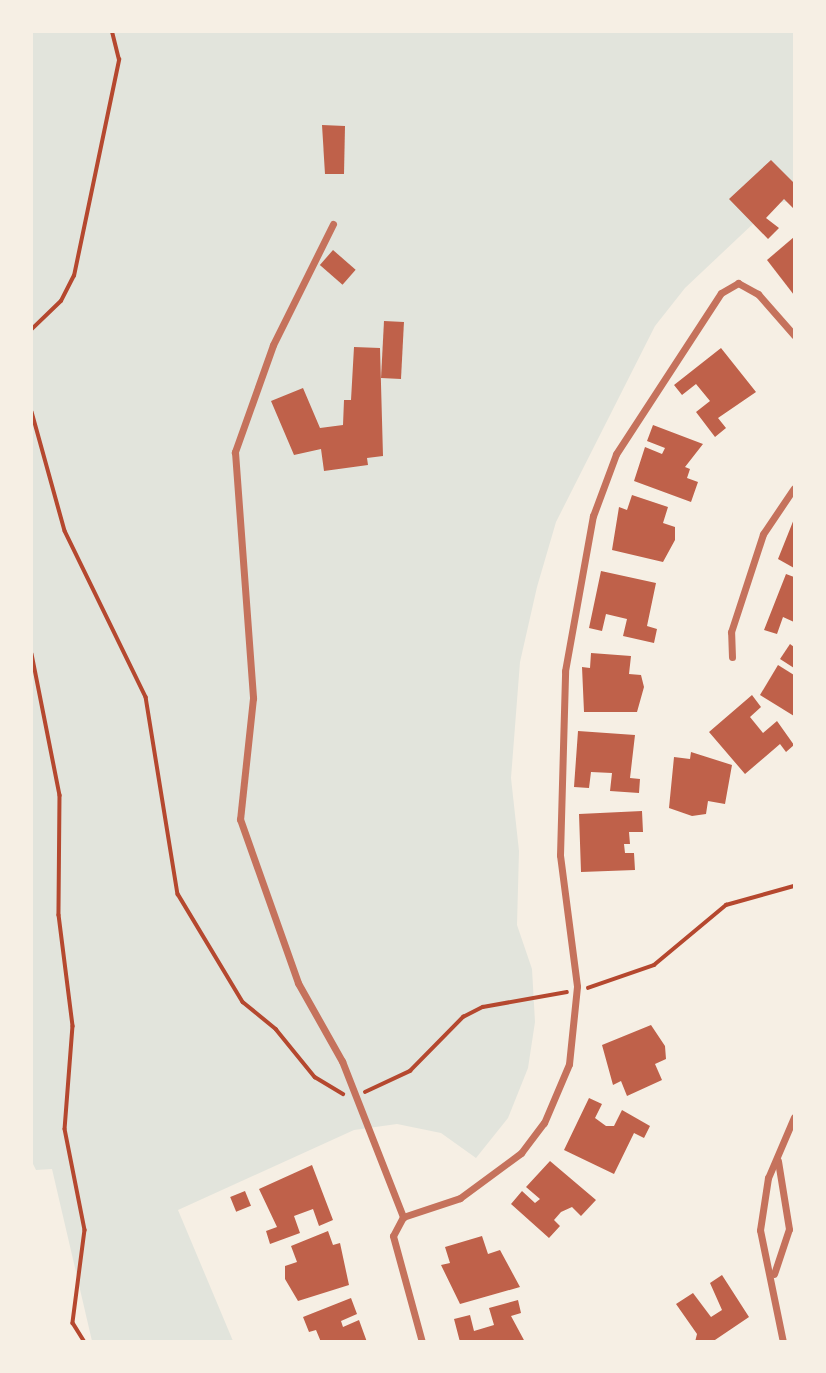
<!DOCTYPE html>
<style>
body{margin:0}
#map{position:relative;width:826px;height:1373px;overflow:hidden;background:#f6efe4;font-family:"IBM Plex Sans",sans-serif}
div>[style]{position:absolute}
.green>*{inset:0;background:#e2e4dc}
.building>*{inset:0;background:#bf614a;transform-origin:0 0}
.path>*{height:3.5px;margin:-1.75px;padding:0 1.75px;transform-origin:1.75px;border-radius:1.75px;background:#b5482f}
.minor>*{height:7px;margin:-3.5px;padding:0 3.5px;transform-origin:3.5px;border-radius:3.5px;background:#c5725c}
span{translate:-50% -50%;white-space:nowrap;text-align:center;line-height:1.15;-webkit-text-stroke:5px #f6efe4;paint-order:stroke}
.frame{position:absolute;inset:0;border:33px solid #f6efe4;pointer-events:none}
</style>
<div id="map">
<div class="green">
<i style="clip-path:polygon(32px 32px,794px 32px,794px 200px,774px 204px,685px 288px,655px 326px,556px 522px,537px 587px,520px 662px,511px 778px,519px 851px,517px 925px,532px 969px,535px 1022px,528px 1068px,508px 1118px,476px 1158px,441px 1133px,397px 1124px,354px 1130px,178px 1210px,233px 1341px,92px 1341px,52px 1169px,36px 1170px,32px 1162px)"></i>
</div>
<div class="building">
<i style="clip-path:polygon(322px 125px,345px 126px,344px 174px,325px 174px)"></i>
<i style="clip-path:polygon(771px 160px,794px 183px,794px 209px,784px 199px,766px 218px,779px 228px,768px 239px,729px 199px)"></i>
<i style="clip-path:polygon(794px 237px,794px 295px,767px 260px)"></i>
<i style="left:333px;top:250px;width:30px;height:20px;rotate:41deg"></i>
<i style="left:384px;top:321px;width:20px;height:57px;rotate:3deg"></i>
<i style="clip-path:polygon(354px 347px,380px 348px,383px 456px,367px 458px,368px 465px,324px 471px,321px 449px,294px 455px,271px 401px,303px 388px,320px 428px,343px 425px,344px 400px,351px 400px)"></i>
<i style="clip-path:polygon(721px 348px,756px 392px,718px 418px,726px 428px,715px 437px,696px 412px,710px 401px,696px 384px,682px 395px,674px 385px)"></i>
<i style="clip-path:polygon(653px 425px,703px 444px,685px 467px,690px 469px,687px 478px,698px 482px,691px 502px,634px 481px,645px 447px,662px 454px,665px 448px,647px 441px)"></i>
<i style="clip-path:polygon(632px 495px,668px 507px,663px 523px,675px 527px,675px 540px,663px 562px,612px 550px,619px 507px,627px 510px)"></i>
<i style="clip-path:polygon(794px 519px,794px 568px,778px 559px)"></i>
<i style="clip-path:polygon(601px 571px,656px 583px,647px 626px,657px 629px,654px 643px,623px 636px,627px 619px,606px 614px,602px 631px,589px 628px)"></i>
<i style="clip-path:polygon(786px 574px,794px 577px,794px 622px,783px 617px,777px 634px,764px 630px)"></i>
<i style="clip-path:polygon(790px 644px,794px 647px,794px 668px,780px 659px)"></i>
<i style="clip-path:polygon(591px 653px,631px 656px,629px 674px,641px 675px,644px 687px,637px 712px,584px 712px,582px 667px,590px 668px)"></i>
<i style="clip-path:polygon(778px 665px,794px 675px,794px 716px,760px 695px)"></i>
<i style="clip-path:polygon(752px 695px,761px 707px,750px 717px,763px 733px,777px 721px,794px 745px,786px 752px,780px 744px,745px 774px,709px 732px)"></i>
<i style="clip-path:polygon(578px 731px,635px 735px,630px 778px,640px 779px,639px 793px,610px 791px,612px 773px,591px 772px,589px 788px,574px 787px)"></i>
<i style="clip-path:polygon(691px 752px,732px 765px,725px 804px,708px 801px,706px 814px,692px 816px,669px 808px,674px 757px,690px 759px)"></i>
<i style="clip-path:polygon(642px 811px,643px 832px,629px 832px,630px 844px,624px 844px,625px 853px,634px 853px,635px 870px,581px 872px,579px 814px)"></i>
<i style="clip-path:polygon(651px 1025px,665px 1046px,666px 1059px,655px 1064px,662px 1080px,627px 1096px,621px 1081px,613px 1085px,602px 1045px)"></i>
<i style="clip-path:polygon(589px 1098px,602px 1104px,595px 1118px,606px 1126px,614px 1126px,622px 1110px,650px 1126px,644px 1138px,634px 1133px,614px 1174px,564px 1150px)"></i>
<i style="clip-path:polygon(550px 1161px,596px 1200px,581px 1216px,572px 1207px,561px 1212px,554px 1220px,560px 1226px,549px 1238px,511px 1204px,522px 1191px,535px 1203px,540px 1199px,526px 1187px)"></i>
<i style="clip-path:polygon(312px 1165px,333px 1220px,319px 1226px,313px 1209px,294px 1216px,300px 1233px,270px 1244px,266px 1231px,277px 1227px,259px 1189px)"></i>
<i style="left:245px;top:1191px;width:16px;height:16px;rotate:68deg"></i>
<i style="clip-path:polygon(328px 1231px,333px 1245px,340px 1243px,349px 1285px,298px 1301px,285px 1279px,285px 1266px,297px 1262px,291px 1246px)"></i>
<i style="clip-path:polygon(482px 1236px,488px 1254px,500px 1250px,520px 1287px,460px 1304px,441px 1265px,450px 1263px,445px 1247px)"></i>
<i style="clip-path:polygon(722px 1275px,749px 1317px,712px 1342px,695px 1342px,697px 1334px,676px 1304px,693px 1293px,711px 1317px,722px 1310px,710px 1283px)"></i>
<i style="clip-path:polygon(351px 1298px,357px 1314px,341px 1321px,343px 1327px,359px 1320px,367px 1342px,321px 1342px,316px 1330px,309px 1332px,303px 1317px)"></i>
<i style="clip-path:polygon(518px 1300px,521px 1313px,511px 1316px,525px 1342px,460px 1342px,454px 1319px,470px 1315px,474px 1331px,494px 1325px,489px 1308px)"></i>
</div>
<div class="path">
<i style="left:32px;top:329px;width:40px;rotate:-44deg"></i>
<i style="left:61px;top:301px;width:28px;rotate:-63deg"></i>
<i style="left:74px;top:276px;width:221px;rotate:-78.2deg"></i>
<i style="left:119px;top:60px;width:29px;rotate:-104deg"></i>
<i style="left:32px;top:412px;width:123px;rotate:74.5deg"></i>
<i style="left:65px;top:531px;width:185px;rotate:64deg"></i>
<i style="left:146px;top:697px;width:200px;rotate:80.8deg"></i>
<i style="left:178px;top:894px;width:126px;rotate:59deg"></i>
<i style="left:243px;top:1002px;width:43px;rotate:39.3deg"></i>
<i style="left:276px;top:1029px;width:62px;rotate:50.9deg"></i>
<i style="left:315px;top:1077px;width:33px;rotate:31deg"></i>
<i style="left:32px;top:654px;width:144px;rotate:78.8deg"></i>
<i style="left:60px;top:795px;width:120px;rotate:90.5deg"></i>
<i style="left:59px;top:915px;width:112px;rotate:82.8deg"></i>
<i style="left:73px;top:1026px;width:103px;rotate:94.4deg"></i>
<i style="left:65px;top:1129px;width:103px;rotate:78.8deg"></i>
<i style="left:85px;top:1230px;width:94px;rotate:97.4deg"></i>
<i style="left:73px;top:1323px;width:22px;rotate:58deg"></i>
<i style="left:588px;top:988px;width:70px;rotate:-19.2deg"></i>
<i style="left:654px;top:965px;width:94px;rotate:-39.8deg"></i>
<i style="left:726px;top:905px;width:71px;rotate:-15.6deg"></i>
<i style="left:365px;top:1092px;width:50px;rotate:-25deg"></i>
<i style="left:410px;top:1071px;width:76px;rotate:-45.5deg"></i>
<i style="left:463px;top:1017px;width:22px;rotate:-27deg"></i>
<i style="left:483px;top:1007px;width:85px;rotate:-10.1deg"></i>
</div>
<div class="minor">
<i style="left:333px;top:224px;width:135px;rotate:116.4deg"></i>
<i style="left:273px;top:345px;width:114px;rotate:109.6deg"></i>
<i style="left:235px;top:452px;width:247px;rotate:85.8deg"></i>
<i style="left:253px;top:698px;width:122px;rotate:96.1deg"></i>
<i style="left:240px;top:819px;width:174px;rotate:70.5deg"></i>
<i style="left:298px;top:983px;width:90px;rotate:60.6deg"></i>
<i style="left:342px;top:1061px;width:168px;rotate:68.6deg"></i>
<i style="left:732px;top:657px;width:25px;rotate:-92deg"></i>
<i style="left:731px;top:632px;width:103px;rotate:-71.9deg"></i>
<i style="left:763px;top:534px;width:55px;rotate:-56deg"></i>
<i style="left:403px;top:1217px;width:60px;rotate:-18.4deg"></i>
<i style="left:460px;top:1198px;width:76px;rotate:-36.4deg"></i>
<i style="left:521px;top:1153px;width:38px;rotate:-53deg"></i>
<i style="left:544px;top:1123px;width:64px;rotate:-67deg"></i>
<i style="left:569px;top:1064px;width:78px;rotate:-84.1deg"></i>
<i style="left:577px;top:986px;width:132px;rotate:-97.4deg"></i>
<i style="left:560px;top:855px;width:184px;rotate:-88.4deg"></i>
<i style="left:565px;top:671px;width:158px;rotate:-79.8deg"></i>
<i style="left:593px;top:516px;width:66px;rotate:-69.6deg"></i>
<i style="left:616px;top:454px;width:192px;rotate:-56.9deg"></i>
<i style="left:721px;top:293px;width:20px;rotate:-30deg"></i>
<i style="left:738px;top:283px;width:23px;rotate:29deg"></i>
<i style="left:758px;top:294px;width:55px;rotate:48.7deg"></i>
<i style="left:403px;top:1217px;width:21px;rotate:118deg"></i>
<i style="left:393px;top:1236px;width:110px;rotate:74.7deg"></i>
<i style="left:774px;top:1274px;width:47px;rotate:-71.6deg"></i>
<i style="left:789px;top:1229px;width:69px;rotate:-99.2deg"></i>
<i style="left:783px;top:1342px;width:114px;rotate:-101.6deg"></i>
<i style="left:760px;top:1230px;width:53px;rotate:-81.3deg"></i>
<i style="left:768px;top:1178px;width:66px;rotate:-66.9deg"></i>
</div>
<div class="frame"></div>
</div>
